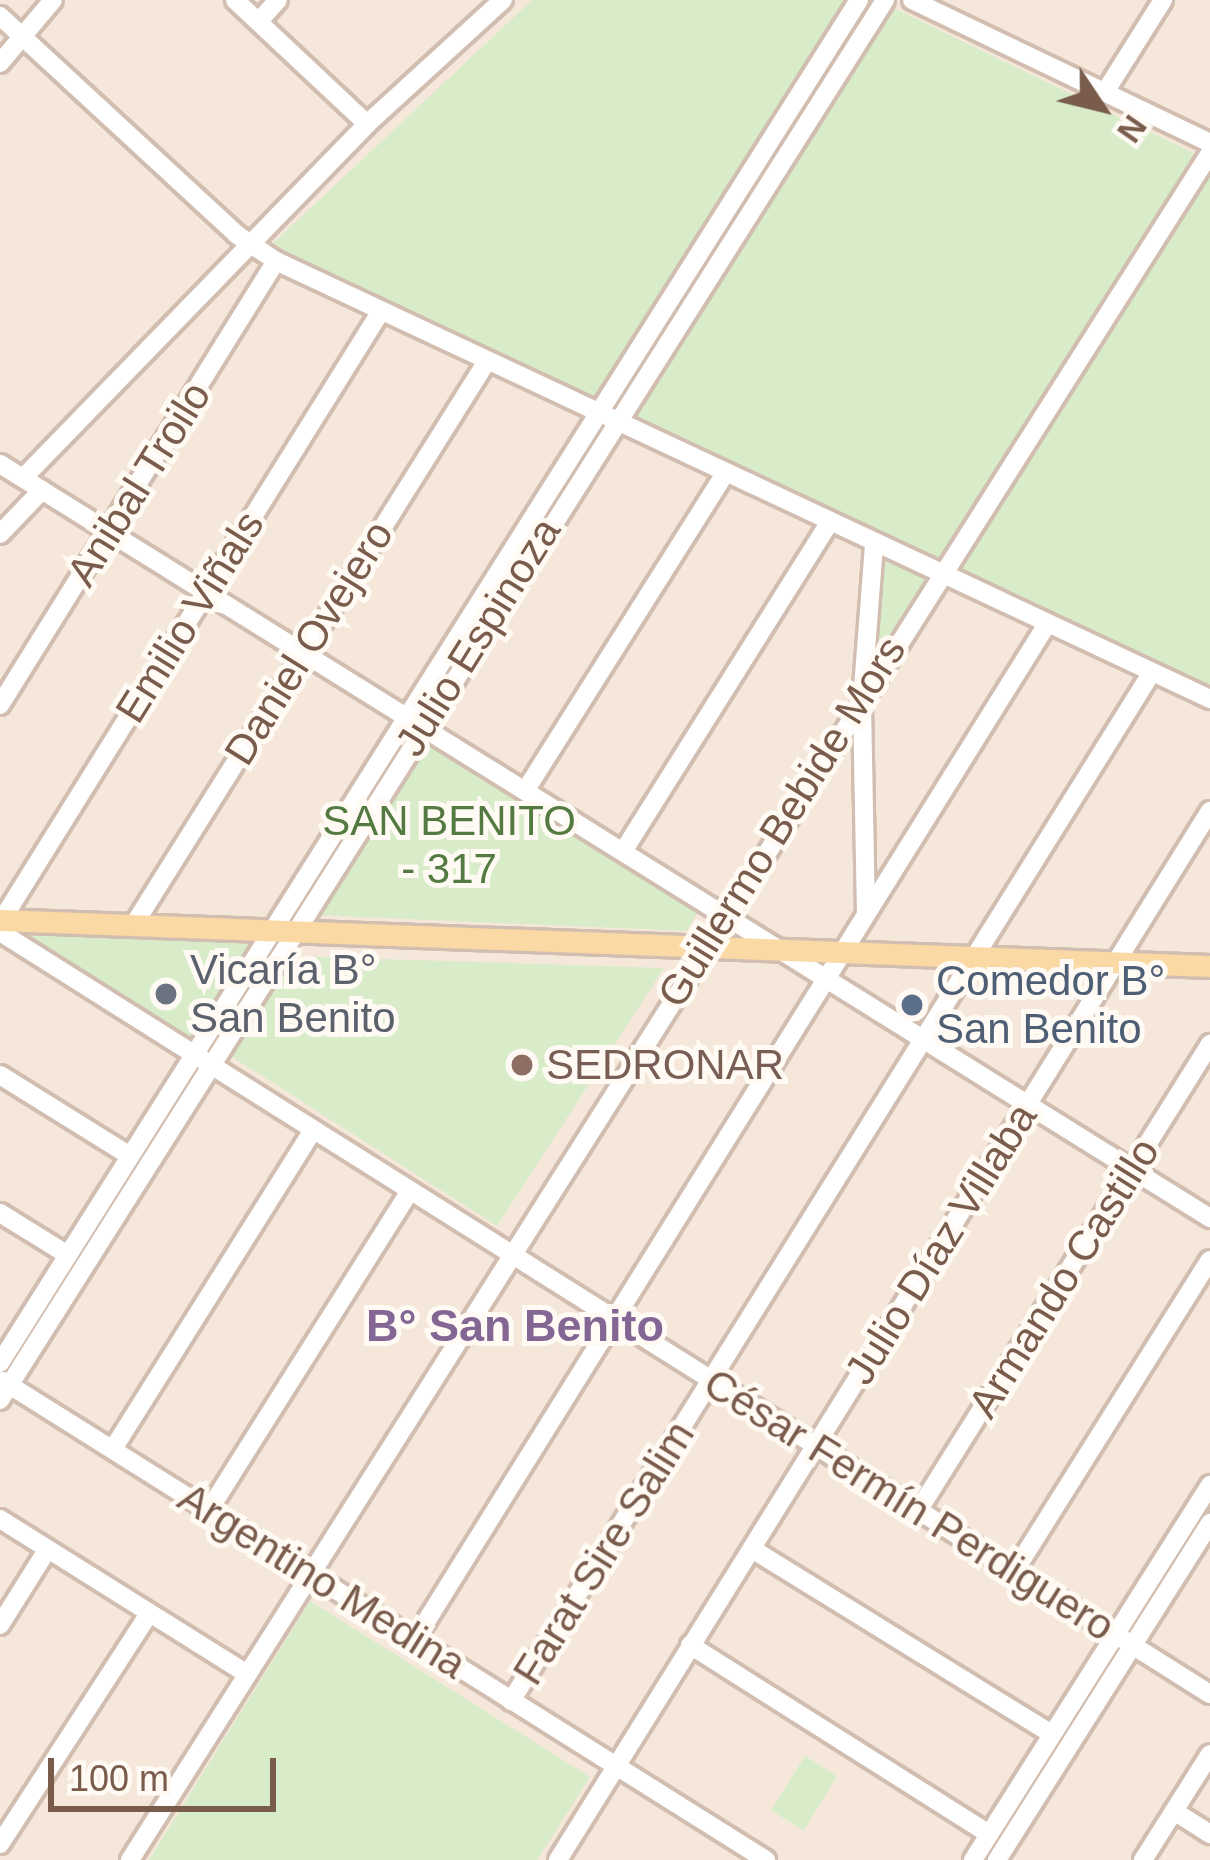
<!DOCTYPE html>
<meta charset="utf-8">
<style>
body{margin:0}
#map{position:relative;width:1210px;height:1860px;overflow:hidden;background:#fdf6ec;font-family:Arial,sans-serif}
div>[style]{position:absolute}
.residential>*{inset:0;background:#f5e8da;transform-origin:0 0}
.green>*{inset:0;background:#d8ecc9;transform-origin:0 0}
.roads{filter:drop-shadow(3px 0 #d1beb0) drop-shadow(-3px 0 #d1beb0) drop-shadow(0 3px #d1beb0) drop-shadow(0 -3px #d1beb0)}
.minor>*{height:18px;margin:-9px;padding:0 9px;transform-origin:9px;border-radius:9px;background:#fff}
.major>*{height:21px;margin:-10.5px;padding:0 10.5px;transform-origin:10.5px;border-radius:10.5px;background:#fbd9a5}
.dots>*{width:33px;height:33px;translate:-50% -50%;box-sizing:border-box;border:6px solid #fffaf3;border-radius:50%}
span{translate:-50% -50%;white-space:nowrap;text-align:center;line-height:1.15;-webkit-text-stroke:10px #fffaf3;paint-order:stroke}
.street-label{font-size:42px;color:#7a5c4d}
.park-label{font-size:42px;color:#537a41}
.worship-label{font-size:42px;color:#5b616d}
.left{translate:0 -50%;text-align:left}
.service-label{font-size:42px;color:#4e5e75}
.education-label{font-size:42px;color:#785e54}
.neighbourhood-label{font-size:45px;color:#846695;font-weight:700}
.north{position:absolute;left:1042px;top:48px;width:120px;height:120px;-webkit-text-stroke:9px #fffaf3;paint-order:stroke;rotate:125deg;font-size:33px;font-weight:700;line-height:48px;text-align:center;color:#7a5c4d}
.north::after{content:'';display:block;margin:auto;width:42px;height:54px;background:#7a5c4d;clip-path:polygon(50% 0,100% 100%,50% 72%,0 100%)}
.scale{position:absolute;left:48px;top:1758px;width:228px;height:54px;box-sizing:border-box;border:6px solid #7a5c4d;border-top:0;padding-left:15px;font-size:36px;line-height:42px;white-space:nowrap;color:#7a5c4d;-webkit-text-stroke:9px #fffaf3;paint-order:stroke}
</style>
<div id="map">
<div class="residential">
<i style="left:0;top:0;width:1210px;height:1860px"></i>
</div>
<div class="green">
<i style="clip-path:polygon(532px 0,877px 0,1210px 161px,1210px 692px,268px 248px)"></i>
<i style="clip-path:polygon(875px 549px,933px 574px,867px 684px)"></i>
<i style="clip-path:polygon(424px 740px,699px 910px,687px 931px,314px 915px)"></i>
<i style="clip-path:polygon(8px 930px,254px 941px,193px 1047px)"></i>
<i style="clip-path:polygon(285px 956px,664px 968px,497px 1226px,226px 1053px)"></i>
<i style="clip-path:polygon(310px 1601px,590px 1777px,537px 1860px,149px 1860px)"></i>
<i style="left:805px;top:1756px;width:38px;height:64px;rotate:32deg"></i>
</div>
<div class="roads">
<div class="minor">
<i style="left:235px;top:0;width:181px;rotate:43.2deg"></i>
<i style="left:912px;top:0;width:331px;rotate:25.6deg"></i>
<i style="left:0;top:16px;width:321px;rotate:42.7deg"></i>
<i style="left:236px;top:234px;width:48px;rotate:34deg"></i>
<i style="left:276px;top:261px;width:1032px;rotate:25.12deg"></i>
<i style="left:259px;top:21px;width:28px;rotate:-48deg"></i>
<i style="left:0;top:63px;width:82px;rotate:-49.9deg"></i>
<i style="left:1105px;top:92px;width:109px;rotate:-57.8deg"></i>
<i style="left:0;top:464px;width:1426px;rotate:31.93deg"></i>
<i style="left:23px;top:478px;width:494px;rotate:-45.8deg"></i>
<i style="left:367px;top:124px;width:184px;rotate:-42.4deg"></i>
<i style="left:0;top:534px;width:61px;rotate:-46.3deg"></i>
<i style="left:0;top:705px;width:523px;rotate:-58.13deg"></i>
<i style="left:527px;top:788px;width:370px;rotate:-57.8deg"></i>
<i style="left:624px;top:850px;width:386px;rotate:-57.9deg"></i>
<i style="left:866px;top:914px;width:213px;rotate:-91.1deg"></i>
<i style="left:862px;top:701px;width:157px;rotate:-85.6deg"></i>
<i style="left:0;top:923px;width:721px;rotate:-58.1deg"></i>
<i style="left:133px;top:926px;width:667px;rotate:-57.93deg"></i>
<i style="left:0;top:932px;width:1430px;rotate:32.2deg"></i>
<i style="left:0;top:1075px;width:153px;rotate:31.9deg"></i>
<i style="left:0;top:1213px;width:80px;rotate:31.7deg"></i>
<i style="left:0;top:1363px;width:1611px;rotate:-57.78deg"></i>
<i style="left:3px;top:1381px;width:901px;rotate:32.12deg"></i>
<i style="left:0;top:1400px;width:1656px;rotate:-57.7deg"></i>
<i style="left:113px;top:1449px;width:377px;rotate:-57.9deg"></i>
<i style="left:209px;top:1510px;width:377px;rotate:-57.8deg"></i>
<i style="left:918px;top:1511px;width:551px;rotate:-57.98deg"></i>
<i style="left:0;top:1519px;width:292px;rotate:32.1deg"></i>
<i style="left:752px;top:1549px;width:352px;rotate:31.7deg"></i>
<i style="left:1014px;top:1572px;width:368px;rotate:-57.9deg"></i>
<i style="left:0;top:1625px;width:89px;rotate:-57.9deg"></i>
<i style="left:414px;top:1641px;width:1198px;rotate:-58.1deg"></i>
<i style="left:690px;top:1645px;width:354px;rotate:32.3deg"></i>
<i style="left:511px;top:1701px;width:1212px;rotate:-58.08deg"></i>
<i style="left:1174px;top:1811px;width:43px;rotate:32.6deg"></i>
<i style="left:0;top:1844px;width:274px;rotate:-57.1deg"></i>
<i style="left:130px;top:1860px;width:2020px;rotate:-57.68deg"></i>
<i style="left:558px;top:1860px;width:1235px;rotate:-58.14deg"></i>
<i style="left:973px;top:1860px;width:444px;rotate:-57.7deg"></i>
<i style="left:997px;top:1860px;width:399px;rotate:-57.7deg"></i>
<i style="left:1143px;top:1860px;width:125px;rotate:-57.7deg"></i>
</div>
<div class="major">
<i style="left:0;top:920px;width:1211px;rotate:2.18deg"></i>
</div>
</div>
<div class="dots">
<i style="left:166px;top:994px;background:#6b7280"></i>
<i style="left:912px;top:1005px;background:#5c6f8a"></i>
<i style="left:522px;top:1065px;background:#8d6e63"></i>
</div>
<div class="street-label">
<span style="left:139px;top:484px;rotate:-58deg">Anibal Troilo</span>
<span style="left:190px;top:617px;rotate:-58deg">Emilio Viñals</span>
<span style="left:478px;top:637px;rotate:-58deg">Julio Espinoza</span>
<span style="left:309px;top:643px;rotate:-58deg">Daniel Ovejero</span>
<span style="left:782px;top:822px;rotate:-58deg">Guillermo Bebide Mors</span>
<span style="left:941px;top:1244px;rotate:-58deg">Julio Díaz Villaba</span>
<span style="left:1064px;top:1278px;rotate:-58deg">Armando Castillo</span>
<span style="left:909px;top:1505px;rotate:32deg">César Fermín Perdiguero</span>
<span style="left:604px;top:1553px;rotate:-58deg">Farat Sire Salim</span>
<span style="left:322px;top:1581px;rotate:32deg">Argentino Medina</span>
</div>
<div class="park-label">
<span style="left:449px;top:845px">SAN BENITO<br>- 317</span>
</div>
<div class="worship-label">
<span class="left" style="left:190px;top:994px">Vicaría B°<br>San Benito</span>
</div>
<div class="service-label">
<span class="left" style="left:936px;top:1005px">Comedor B°<br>San Benito</span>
</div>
<div class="education-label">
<span class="left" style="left:546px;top:1065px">SEDRONAR</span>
</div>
<div class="neighbourhood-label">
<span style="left:515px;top:1326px">B° San Benito</span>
</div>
<div class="north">N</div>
<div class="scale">100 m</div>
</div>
